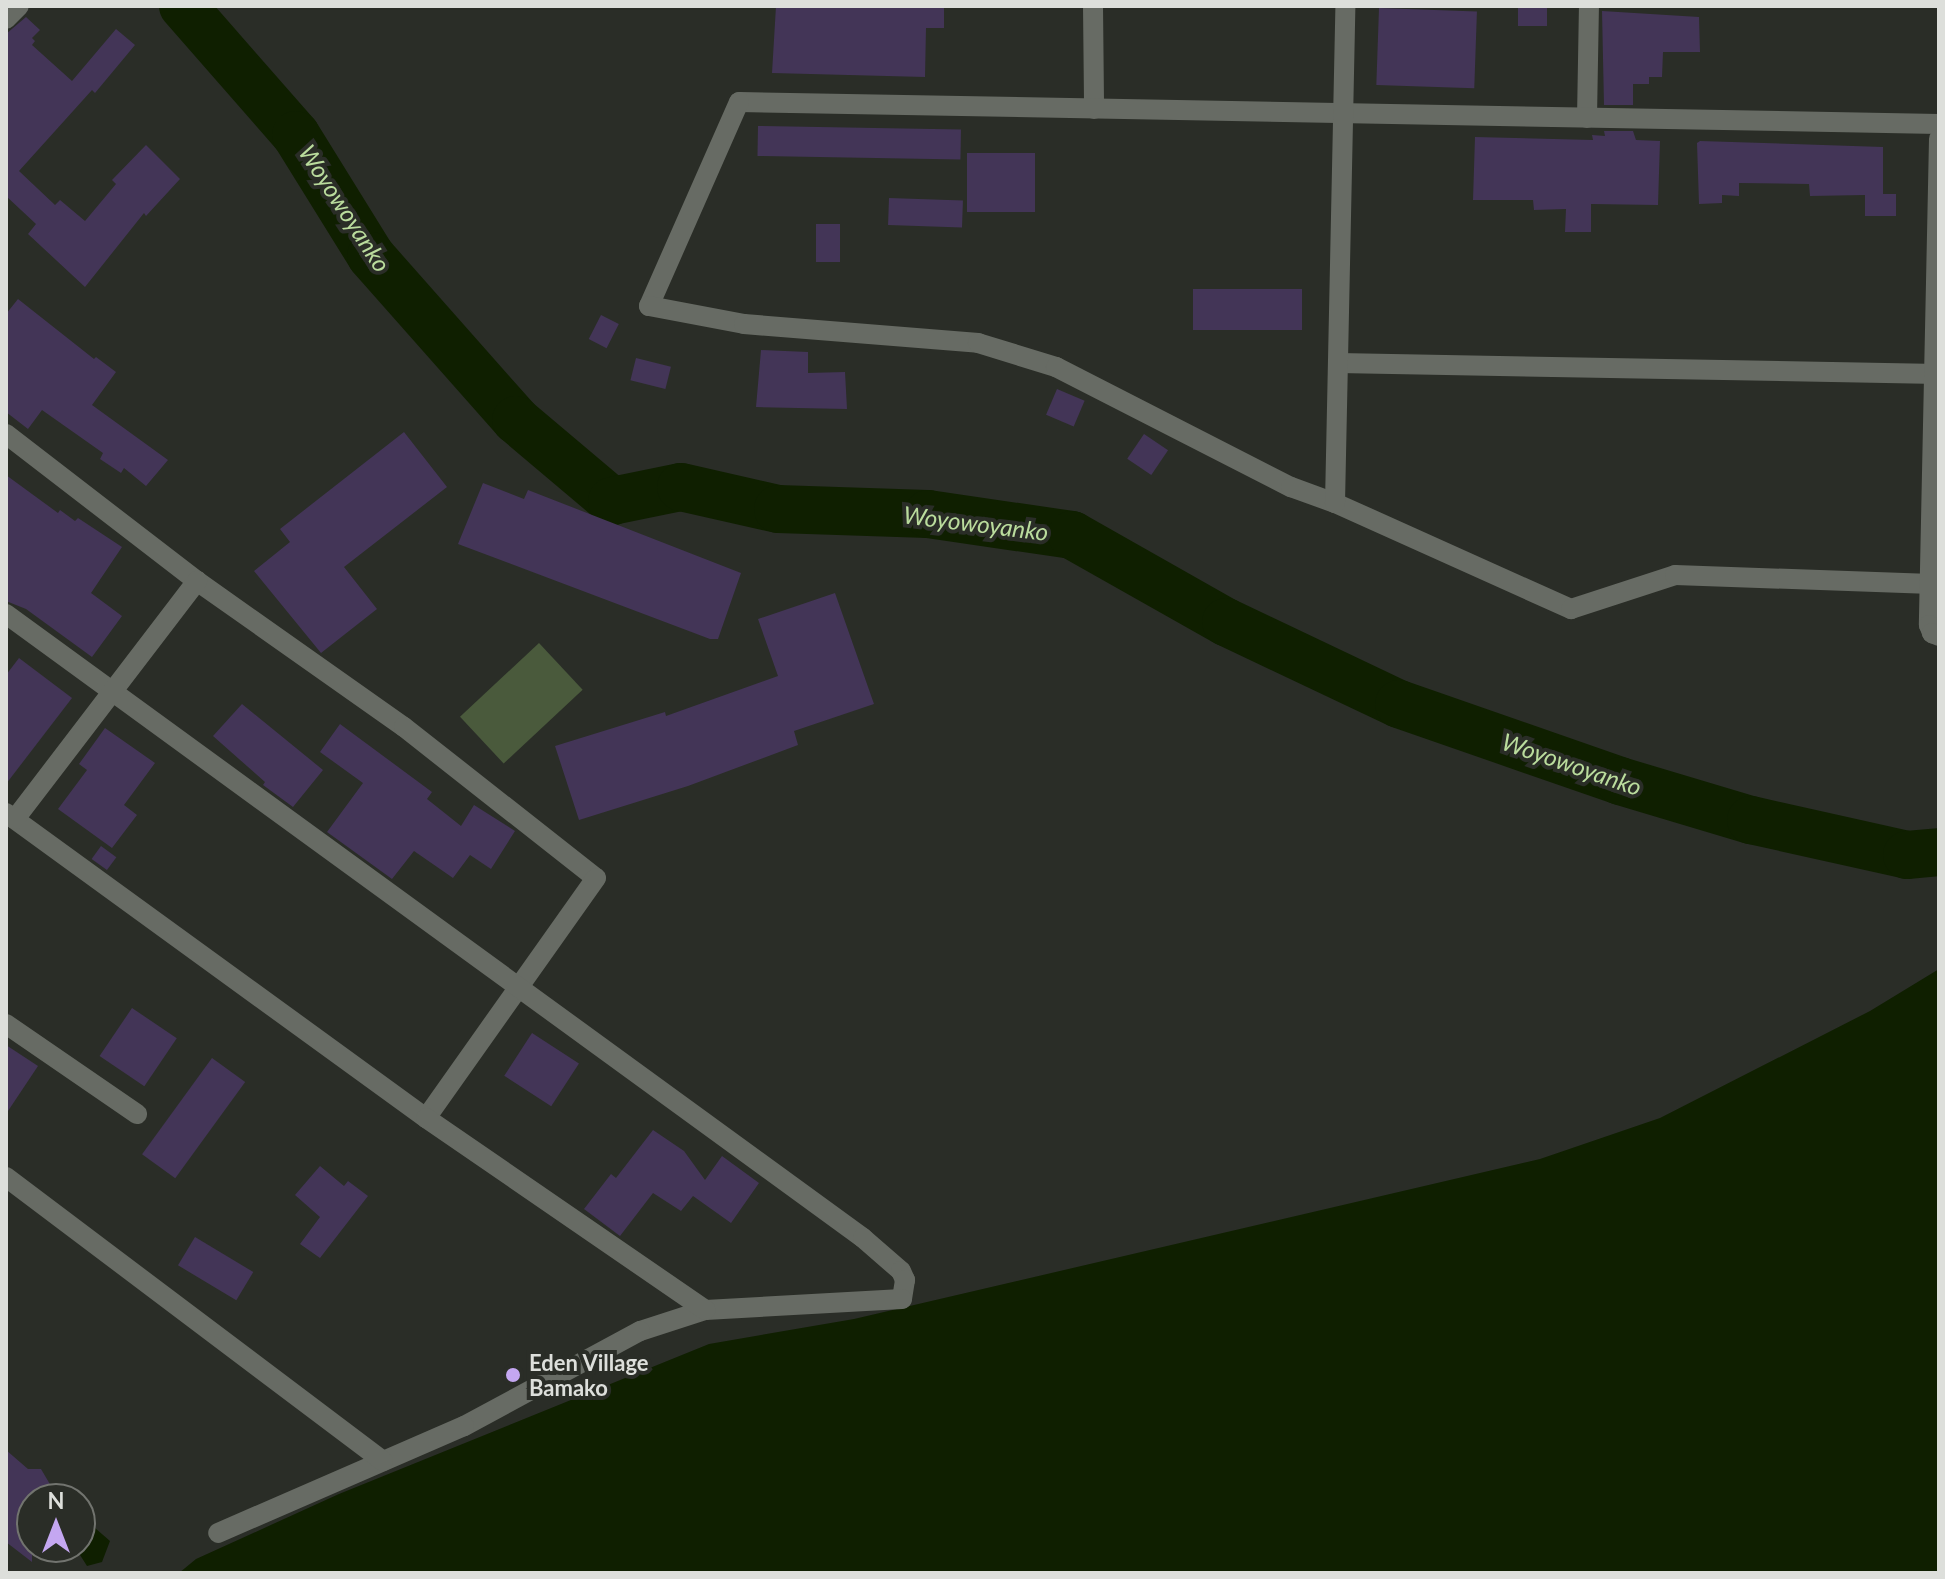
<!DOCTYPE html>
<style>
body{margin:0}
#map{position:relative;width:1945px;height:1579px;overflow:hidden;background:#2a2d27;font-family:Lato,sans-serif}
div>[style]{position:absolute}
.green>*{inset:0;background:#4a5a3c;transform-origin:0 0}
.water>*{inset:0;background:#0f1f00}
.river>*{height:48px;margin:-24px;padding:0 24px;transform-origin:24px;border-radius:24px;background:#0f1f00}
.building>*{inset:0;background:#433557;transform-origin:0 0}
.minor>*{height:20px;margin:-10px;padding:0 10px;transform-origin:10px;border-radius:10px;background:#676b64}
.tertiary>*{height:20px;margin:-10px;padding:0 10px;transform-origin:10px;border-radius:10px;background:#676b64}
.dots>*{width:22px;height:22px;translate:-50% -50%;box-sizing:border-box;border:4px solid #2a2d27;border-radius:50%}
span{translate:-50% -50%;white-space:nowrap;text-align:center;line-height:1.15;-webkit-text-stroke:8px #2a2d27;paint-order:stroke}
.poi-label{font-size:22px;color:#dddfdb;font-weight:700}
.left{translate:0 -50%;text-align:left}
.water-label{font-size:24px;color:#badc9d;font-style:italic}
.frame{position:absolute;inset:0;border:8px solid #dddfdb;pointer-events:none}
.north{position:absolute;left:16px;top:1483px;width:80px;height:80px;box-sizing:border-box;background:#2a2d27;border:2px solid #72746f;border-radius:50%;rotate:0deg;font-size:22px;font-weight:700;line-height:32px;text-align:center;color:#dddfdb}
.north::after{content:'';display:block;margin:auto;width:28px;height:36px;background:#c4a7f1;clip-path:polygon(50% 0,100% 100%,50% 72%,0 100%)}
</style>
<div id="map">
<div class="green">
<i style="left:539px;top:643px;width:64px;height:108px;rotate:47deg"></i>
</div>
<div class="water">
<i style="clip-path:polygon(1939px 969px,1939px 1573px,179px 1573px,196px 1559px,339px 1494px,709px 1344px,854px 1319px,1540px 1159px,1660px 1118px,1870px 1011px)"></i>
<i style="clip-path:polygon(80px 1515px,110px 1541px,102px 1562px,87px 1566px,75px 1547px,80px 1547px)"></i>
</div>
<div class="river">
<i style="left:183px;top:6px;width:171px;rotate:48.8deg"></i>
<i style="left:296px;top:135px;width:142px;rotate:58.2deg"></i>
<i style="left:371px;top:256px;width:219px;rotate:48.5deg"></i>
<i style="left:516px;top:420px;width:126px;rotate:40.2deg"></i>
<i style="left:612px;top:501px;width:70px;rotate:-11.5deg"></i>
<i style="left:681px;top:487px;width:99px;rotate:12.8deg"></i>
<i style="left:778px;top:509px;width:150px;rotate:1.9deg"></i>
<i style="left:928px;top:514px;width:146px;rotate:8.3deg"></i>
<i style="left:1072px;top:535px;width:177px;rotate:29.5deg"></i>
<i style="left:1226px;top:622px;width:191px;rotate:25.4deg"></i>
<i style="left:1399px;top:704px;width:234px;rotate:19.2deg"></i>
<i style="left:1620px;top:781px;width:137px;rotate:16.6deg"></i>
<i style="left:1751px;top:820px;width:160px;rotate:12.6deg"></i>
<i style="left:1907px;top:855px;width:32px;rotate:-5deg"></i>
</div>
<div class="building">
<i style="clip-path:polygon(776px 6px,944px 6px,944px 28px,926px 28px,925px 77px,772px 73px)"></i>
<i style="left:1518px;top:6px;width:29px;height:20px"></i>
<i style="left:1379px;top:8px;width:98px;height:77px;rotate:2deg"></i>
<i style="clip-path:polygon(1602px 11px,1699px 17px,1700px 52px,1663px 52px,1662px 77px,1649px 77px,1649px 84px,1633px 84px,1633px 105px,1604px 105px)"></i>
<i style="clip-path:polygon(26px 17px,40px 30px,32px 38px,35px 41px,32px 45px,72px 81px,116px 29px,135px 45px,95px 93px,92px 90px,19px 171px,55px 205px,60px 200px,85px 221px,116px 184px,112px 180px,146px 145px,180px 179px,146px 216px,144px 213px,85px 287px,28px 234px,36px 224px,6px 196px,6px 34px)"></i>
<i style="left:758px;top:126px;width:203px;height:30px;rotate:1deg"></i>
<i style="clip-path:polygon(1604px 131px,1633px 131px,1636px 140px,1660px 141px,1658px 205px,1591px 204px,1591px 232px,1565px 232px,1566px 209px,1534px 210px,1533px 200px,1473px 200px,1475px 137px,1593px 140px,1592px 135px,1605px 136px)"></i>
<i style="clip-path:polygon(1700px 141px,1883px 147px,1883px 194px,1896px 194px,1896px 216px,1865px 216px,1865px 195px,1810px 196px,1809px 184px,1739px 183px,1739px 196px,1722px 195px,1722px 203px,1699px 204px,1697px 143px)"></i>
<i style="left:967px;top:153px;width:68px;height:59px"></i>
<i style="left:889px;top:198px;width:74px;height:27px;rotate:2deg"></i>
<i style="left:816px;top:224px;width:24px;height:38px"></i>
<i style="left:1193px;top:289px;width:109px;height:41px"></i>
<i style="clip-path:polygon(18px 299px,94px 359px,96px 357px,116px 372px,92px 405px,168px 460px,146px 486px,124px 468px,121px 473px,100px 459px,103px 453px,42px 410px,28px 429px,6px 412px,6px 314px)"></i>
<i style="left:601px;top:315px;width:20px;height:27px;rotate:27deg"></i>
<i style="clip-path:polygon(761px 350px,808px 352px,808px 373px,845px 372px,847px 409px,756px 407px)"></i>
<i style="left:636px;top:358px;width:36px;height:23px;rotate:14deg"></i>
<i style="left:1057px;top:389px;width:30px;height:28px;rotate:23deg"></i>
<i style="clip-path:polygon(404px 432px,447px 487px,344px 567px,377px 609px,321px 653px,254px 571px,290px 542px,280px 529px)"></i>
<i style="left:1144px;top:434px;width:29px;height:30px;rotate:34deg"></i>
<i style="clip-path:polygon(6px 475px,58px 513px,60px 510px,75px 521px,78px 518px,122px 547px,91px 593px,122px 616px,92px 657px,26px 609px,6px 601px)"></i>
<i style="clip-path:polygon(483px 483px,524px 499px,528px 490px,741px 573px,718px 639px,710px 639px,458px 544px)"></i>
<i style="clip-path:polygon(835px 593px,874px 704px,794px 731px,798px 745px,688px 786px,579px 820px,555px 746px,665px 712px,666px 716px,778px 676px,758px 619px)"></i>
<i style="clip-path:polygon(19px 658px,72px 698px,6px 784px,6px 675px)"></i>
<i style="clip-path:polygon(242px 704px,323px 770px,293px 807px,263px 785px,265px 782px,213px 736px)"></i>
<i style="clip-path:polygon(340px 724px,432px 792px,427px 799px,461px 826px,474px 805px,515px 831px,491px 869px,470px 855px,453px 878px,414px 851px,392px 879px,327px 832px,363px 783px,320px 752px)"></i>
<i style="clip-path:polygon(105px 728px,155px 763px,124px 805px,137px 815px,112px 848px,58px 809px,87px 770px,79px 764px)"></i>
<i style="left:101px;top:846px;width:19px;height:16px;rotate:36deg"></i>
<i style="left:132px;top:1008px;width:54px;height:58px;rotate:34deg"></i>
<i style="left:532px;top:1033px;width:56px;height:51px;rotate:33deg"></i>
<i style="clip-path:polygon(6px 1045px,38px 1066px,6px 1114px)"></i>
<i style="left:212px;top:1058px;width:41px;height:119px;rotate:36deg"></i>
<i style="clip-path:polygon(653px 1130px,684px 1151px,705px 1180px,722px 1156px,759px 1183px,731px 1223px,693px 1196px,681px 1211px,653px 1193px,620px 1236px,584px 1209px,611px 1174px,616px 1178px)"></i>
<i style="clip-path:polygon(320px 1166px,344px 1186px,348px 1181px,368px 1196px,320px 1258px,300px 1244px,320px 1217px,295px 1195px)"></i>
<i style="left:195px;top:1237px;width:68px;height:33px;rotate:31deg"></i>
<i style="clip-path:polygon(6px 1450px,28px 1469px,41px 1469px,51px 1486px,53px 1499px,32px 1499px,32px 1562px,6px 1542px)"></i>
</div>
<div class="minor">
<i style="left:1093px;top:6px;width:103px;rotate:89.4deg"></i>
<i style="left:6px;top:19px;width:18px;rotate:-45deg"></i>
<i style="left:1587px;top:118px;width:112px;rotate:-89deg"></i>
<i style="left:1939px;top:124px;width:1200px;rotate:-178.95deg"></i>
<i style="left:739px;top:102px;width:223px;rotate:113.8deg"></i>
<i style="left:649px;top:306px;width:97px;rotate:10.7deg"></i>
<i style="left:744px;top:324px;width:235px;rotate:4.6deg"></i>
<i style="left:978px;top:343px;width:82px;rotate:17.1deg"></i>
<i style="left:1056px;top:367px;width:264px;rotate:27.1deg"></i>
<i style="left:1291px;top:487px;width:47px;rotate:20deg"></i>
<i style="left:1335px;top:503px;width:259px;rotate:24.2deg"></i>
<i style="left:1571px;top:609px;width:109px;rotate:-18.1deg"></i>
<i style="left:1675px;top:575px;width:264px;rotate:2deg"></i>
<i style="left:1338px;top:363px;width:601px;rotate:1.05deg"></i>
<i style="left:6px;top:434px;width:241px;rotate:37.6deg"></i>
<i style="left:197px;top:581px;width:253px;rotate:35.2deg"></i>
<i style="left:404px;top:727px;width:244px;rotate:38.2deg"></i>
<i style="left:596px;top:878px;width:294px;rotate:125.3deg"></i>
<i style="left:1335px;top:503px;width:497px;rotate:-88.8deg"></i>
<i style="left:6px;top:614px;width:1060px;rotate:36.06deg"></i>
<i style="left:863px;top:1238px;width:50px;rotate:41deg"></i>
<i style="left:901px;top:1271px;width:10px;rotate:66deg"></i>
<i style="left:905px;top:1280px;width:19px;rotate:99deg"></i>
<i style="left:902px;top:1299px;width:197px;rotate:176.8deg"></i>
<i style="left:705px;top:1310px;width:68px;rotate:162.1deg"></i>
<i style="left:640px;top:1331px;width:200px;rotate:151.6deg"></i>
<i style="left:464px;top:1426px;width:268px;rotate:156.5deg"></i>
<i style="left:6px;top:813px;width:519px;rotate:35.99deg"></i>
<i style="left:426px;top:1118px;width:339px;rotate:34.5deg"></i>
<i style="left:15px;top:819px;width:300px;rotate:-52.6deg"></i>
<i style="left:6px;top:1024px;width:159px;rotate:34.5deg"></i>
<i style="left:6px;top:1177px;width:472px;rotate:37deg"></i>
</div>
<div class="tertiary">
<i style="left:1939px;top:139px;width:486px;rotate:91.2deg"></i>
<i style="left:1929px;top:625px;width:9px;rotate:69deg"></i>
<i style="left:1932px;top:633px;width:8px;rotate:23deg"></i>
</div>
<div class="dots">
<i style="left:513px;top:1375px;background:#c4a7f1"></i>
</div>
<div class="poi-label">
<span class="left" style="left:529px;top:1375px">Eden Village<br>Bamako</span>
</div>
<div class="water-label">
<span style="left:345px;top:208px;rotate:57deg">Woyowoyanko</span>
<span style="left:976px;top:523px;rotate:7deg">Woyowoyanko</span>
<span style="left:1572px;top:764px;rotate:19deg">Woyowoyanko</span>
</div>
<div class="frame"></div>
<div class="north">N</div>
</div>
